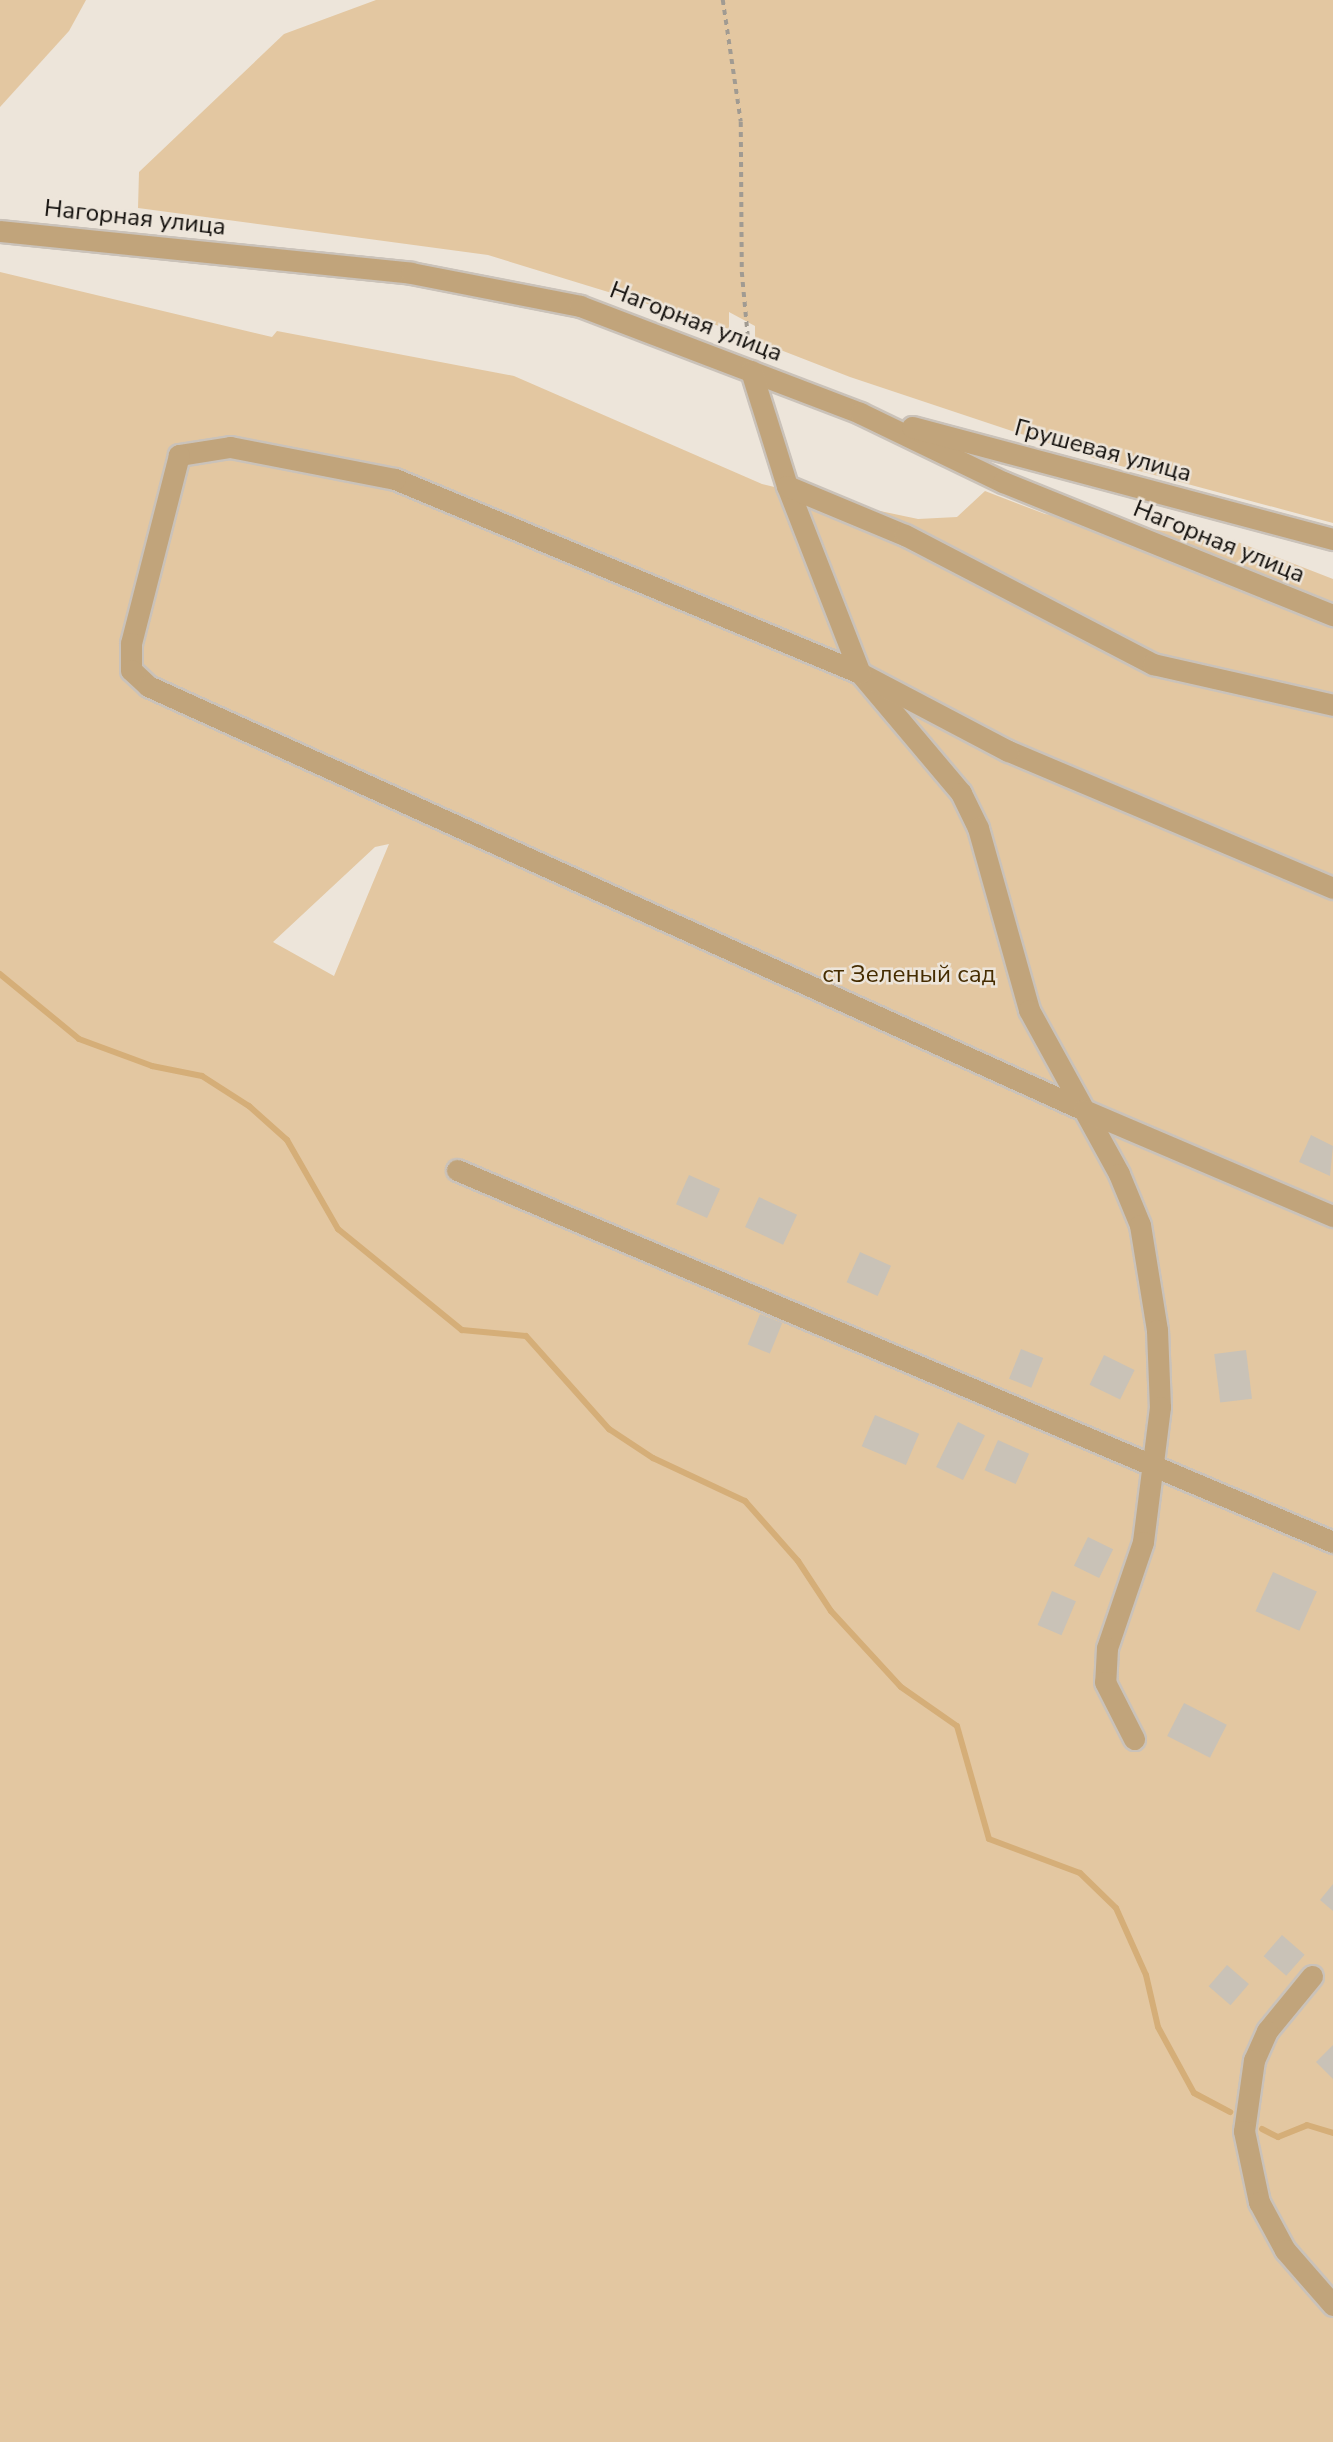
<!DOCTYPE html>
<meta charset="utf-8">
<style>
body{margin:0}
#map{position:relative;width:1333px;height:2442px;overflow:hidden;background:#ede5da;font-family:"Nunito Sans",sans-serif}
div>[style]{position:absolute}
.green>*{inset:0;background:#e3c7a1}
.stream>*{height:6px;margin:-3px;padding:0 3px;transform-origin:3px;border-radius:3px;background:#d5ae78}
.building>*{inset:0;background:#c9c2b7;transform-origin:0 0}
.path>*{height:3.5px;margin-top:-1.75px;transform-origin:0;background:repeating-linear-gradient(90deg,#a19b92 0 5px,transparent 0 10px)}
.roads{filter:drop-shadow(2px 0 #cac2b9) drop-shadow(-2px 0 #cac2b9) drop-shadow(0 2px #cac2b9) drop-shadow(0 -2px #cac2b9)}
.minor>*{height:21px;margin:-10.5px;padding:0 10.5px;transform-origin:10.5px;border-radius:10.5px;background:#c1a47b}
span{translate:-50% -50%;white-space:nowrap;text-align:center;line-height:1.15;-webkit-text-stroke:5px #ede5da;paint-order:stroke}
.street-label{font-size:24px;color:#100d0a}
.park-label{font-size:24px;color:#452c00}
</style>
<div id="map">
<div class="green">
<i style="clip-path:polygon(0 0,86px 0,69px 31px,0 107px)"></i>
<i style="clip-path:polygon(376px 0,1333px 0,1333px 523px,1102px 461px,850px 377px,755px 340px,755px 326px,729px 312px,729px 329px,488px 255px,138px 208px,139px 172px,284px 34px)"></i>
<i style="clip-path:polygon(evenodd,0 272px,272px 337px,277px 331px,514px 376px,762px 484px,828px 500px,918px 519px,957px 517px,985px 491px,1045px 514px,1235px 541px,1333px 579px,1333px 2442px,0 2442px,0 272px,389px 844px,334px 976px,273px 942px,375px 847px,389px 844px)"></i>
</div>
<div class="stream">
<i style="left:0;top:974px;width:102px;rotate:39.4deg"></i>
<i style="left:79px;top:1039px;width:78px;rotate:20.3deg"></i>
<i style="left:152px;top:1066px;width:51px;rotate:11.3deg"></i>
<i style="left:202px;top:1076px;width:56px;rotate:32.6deg"></i>
<i style="left:249px;top:1106px;width:51px;rotate:41.8deg"></i>
<i style="left:287px;top:1140px;width:103px;rotate:60.2deg"></i>
<i style="left:338px;top:1229px;width:160px;rotate:39.2deg"></i>
<i style="left:462px;top:1330px;width:64px;rotate:5.4deg"></i>
<i style="left:526px;top:1336px;width:125px;rotate:48.3deg"></i>
<i style="left:609px;top:1429px;width:53px;rotate:33.4deg"></i>
<i style="left:653px;top:1458px;width:102px;rotate:25.1deg"></i>
<i style="left:745px;top:1501px;width:80px;rotate:48.5deg"></i>
<i style="left:798px;top:1561px;width:60px;rotate:56.6deg"></i>
<i style="left:831px;top:1611px;width:103px;rotate:47.4deg"></i>
<i style="left:901px;top:1687px;width:68px;rotate:34.9deg"></i>
<i style="left:957px;top:1726px;width:117px;rotate:74.2deg"></i>
<i style="left:989px;top:1839px;width:97px;rotate:20.5deg"></i>
<i style="left:1080px;top:1873px;width:50px;rotate:44.2deg"></i>
<i style="left:1116px;top:1908px;width:73px;rotate:65.9deg"></i>
<i style="left:1146px;top:1975px;width:53px;rotate:77deg"></i>
<i style="left:1158px;top:2027px;width:75px;rotate:61.4deg"></i>
<i style="left:1194px;top:2093px;width:41px;rotate:27.8deg"></i>
<i style="left:1262px;top:2129px;width:18px;rotate:27deg"></i>
<i style="left:1278px;top:2137px;width:31px;rotate:-22deg"></i>
<i style="left:1307px;top:2125px;width:27px;rotate:17deg"></i>
</div>
<div class="building">
<i style="clip-path:polygon(1311px 1135px,1333px 1146px,1330px 1176px,1299px 1162px)"></i>
<i style="left:689px;top:1175px;width:34px;height:32px;rotate:24deg"></i>
<i style="left:759px;top:1197px;width:42px;height:33px;rotate:25deg"></i>
<i style="left:860px;top:1252px;width:34px;height:33px;rotate:24deg"></i>
<i style="left:760px;top:1314px;width:24px;height:33px;rotate:22deg"></i>
<i style="left:1021px;top:1349px;width:24px;height:32px;rotate:22deg"></i>
<i style="left:1246px;top:1350px;width:49px;height:32px;rotate:83deg"></i>
<i style="left:1104px;top:1355px;width:34px;height:33px;rotate:26deg"></i>
<i style="left:875px;top:1415px;width:48px;height:34px;rotate:23deg"></i>
<i style="left:958px;top:1422px;width:30px;height:50px;rotate:26deg"></i>
<i style="left:998px;top:1440px;width:34px;height:33px;rotate:24deg"></i>
<i style="left:1088px;top:1537px;width:28px;height:32px;rotate:26deg"></i>
<i style="left:1273px;top:1572px;width:48px;height:43px;rotate:24deg"></i>
<i style="left:1052px;top:1591px;width:26px;height:37px;rotate:23deg"></i>
<i style="left:1184px;top:1703px;width:48px;height:37px;rotate:27deg"></i>
<i style="clip-path:polygon(1333px 1884px,1333px 1911px,1320px 1900px)"></i>
<i style="left:1282px;top:1935px;width:30px;height:28px;rotate:41deg"></i>
<i style="left:1227px;top:1965px;width:29px;height:28px;rotate:41deg"></i>
<i style="clip-path:polygon(1333px 2045px,1333px 2079px,1316px 2062px)"></i>
</div>
<div class="path">
<i style="left:723px;top:0;width:123px;rotate:81.6deg"></i>
<i style="left:741px;top:122px;width:150px;rotate:89.6deg"></i>
<i style="left:742px;top:272px;width:76px;rotate:84.7deg"></i>
</div>
<div class="roads">
<div class="minor">
<i style="left:0;top:231px;width:413px;rotate:5.8deg"></i>
<i style="left:411px;top:273px;width:172px;rotate:11deg"></i>
<i style="left:580px;top:306px;width:300px;rotate:20.9deg"></i>
<i style="left:860px;top:413px;width:159px;rotate:25.8deg"></i>
<i style="left:1003px;top:482px;width:356px;rotate:22deg"></i>
<i style="left:751px;top:371px;width:121px;rotate:72.6deg"></i>
<i style="left:787px;top:486px;width:201px;rotate:68.7deg"></i>
<i style="left:860px;top:673px;width:157px;rotate:49.9deg"></i>
<i style="left:961px;top:793px;width:39px;rotate:64deg"></i>
<i style="left:978px;top:828px;width:189px;rotate:74.3deg"></i>
<i style="left:1029px;top:1010px;width:187px;rotate:61.2deg"></i>
<i style="left:1119px;top:1174px;width:55px;rotate:67.6deg"></i>
<i style="left:1140px;top:1225px;width:106px;rotate:80.8deg"></i>
<i style="left:1157px;top:1330px;width:77px;rotate:87.8deg"></i>
<i style="left:1160px;top:1407px;width:136px;rotate:97.2deg"></i>
<i style="left:1143px;top:1542px;width:112px;rotate:108.8deg"></i>
<i style="left:1107px;top:1648px;width:34px;rotate:93deg"></i>
<i style="left:1105px;top:1682px;width:64px;rotate:63deg"></i>
<i style="left:912px;top:427px;width:436px;rotate:14.9deg"></i>
<i style="left:787px;top:486px;width:128px;rotate:22.6deg"></i>
<i style="left:905px;top:535px;width:280px;rotate:27.5deg"></i>
<i style="left:1153px;top:664px;width:185px;rotate:12.8deg"></i>
<i style="left:1333px;top:888px;width:353px;rotate:-157.1deg"></i>
<i style="left:1008px;top:751px;width:167px;rotate:-152.2deg"></i>
<i style="left:860px;top:673px;width:504px;rotate:-157.35deg"></i>
<i style="left:395px;top:479px;width:168px;rotate:-169deg"></i>
<i style="left:230px;top:447px;width:52px;rotate:171.1deg"></i>
<i style="left:179px;top:455px;width:194px;rotate:104.3deg"></i>
<i style="left:131px;top:643px;width:27px;rotate:90deg"></i>
<i style="left:131px;top:670px;width:23px;rotate:43deg"></i>
<i style="left:148px;top:686px;width:1028px;rotate:24.37deg"></i>
<i style="left:1084px;top:1110px;width:271px;rotate:23.1deg"></i>
<i style="left:457px;top:1170px;width:952px;rotate:23.01deg"></i>
<i style="left:1312px;top:1976px;width:71px;rotate:129.3deg"></i>
<i style="left:1267px;top:2031px;width:32px;rotate:114deg"></i>
<i style="left:1254px;top:2060px;width:72px;rotate:98deg"></i>
<i style="left:1244px;top:2131px;width:73px;rotate:78.1deg"></i>
<i style="left:1259px;top:2202px;width:55px;rotate:61.6deg"></i>
<i style="left:1285px;top:2250px;width:73px;rotate:48.9deg"></i>
</div>
</div>
<div class="street-label">
<span style="left:135px;top:218px;rotate:6deg">Нагорная улица</span>
<span style="left:696px;top:322px;rotate:21deg">Нагорная улица</span>
<span style="left:1103px;top:451px;rotate:15deg">Грушевая улица</span>
<span style="left:1219px;top:542px;rotate:22deg">Нагорная улица</span>
</div>
<div class="park-label">
<span style="left:909px;top:975px">ст Зеленый сад</span>
</div>
</div>
